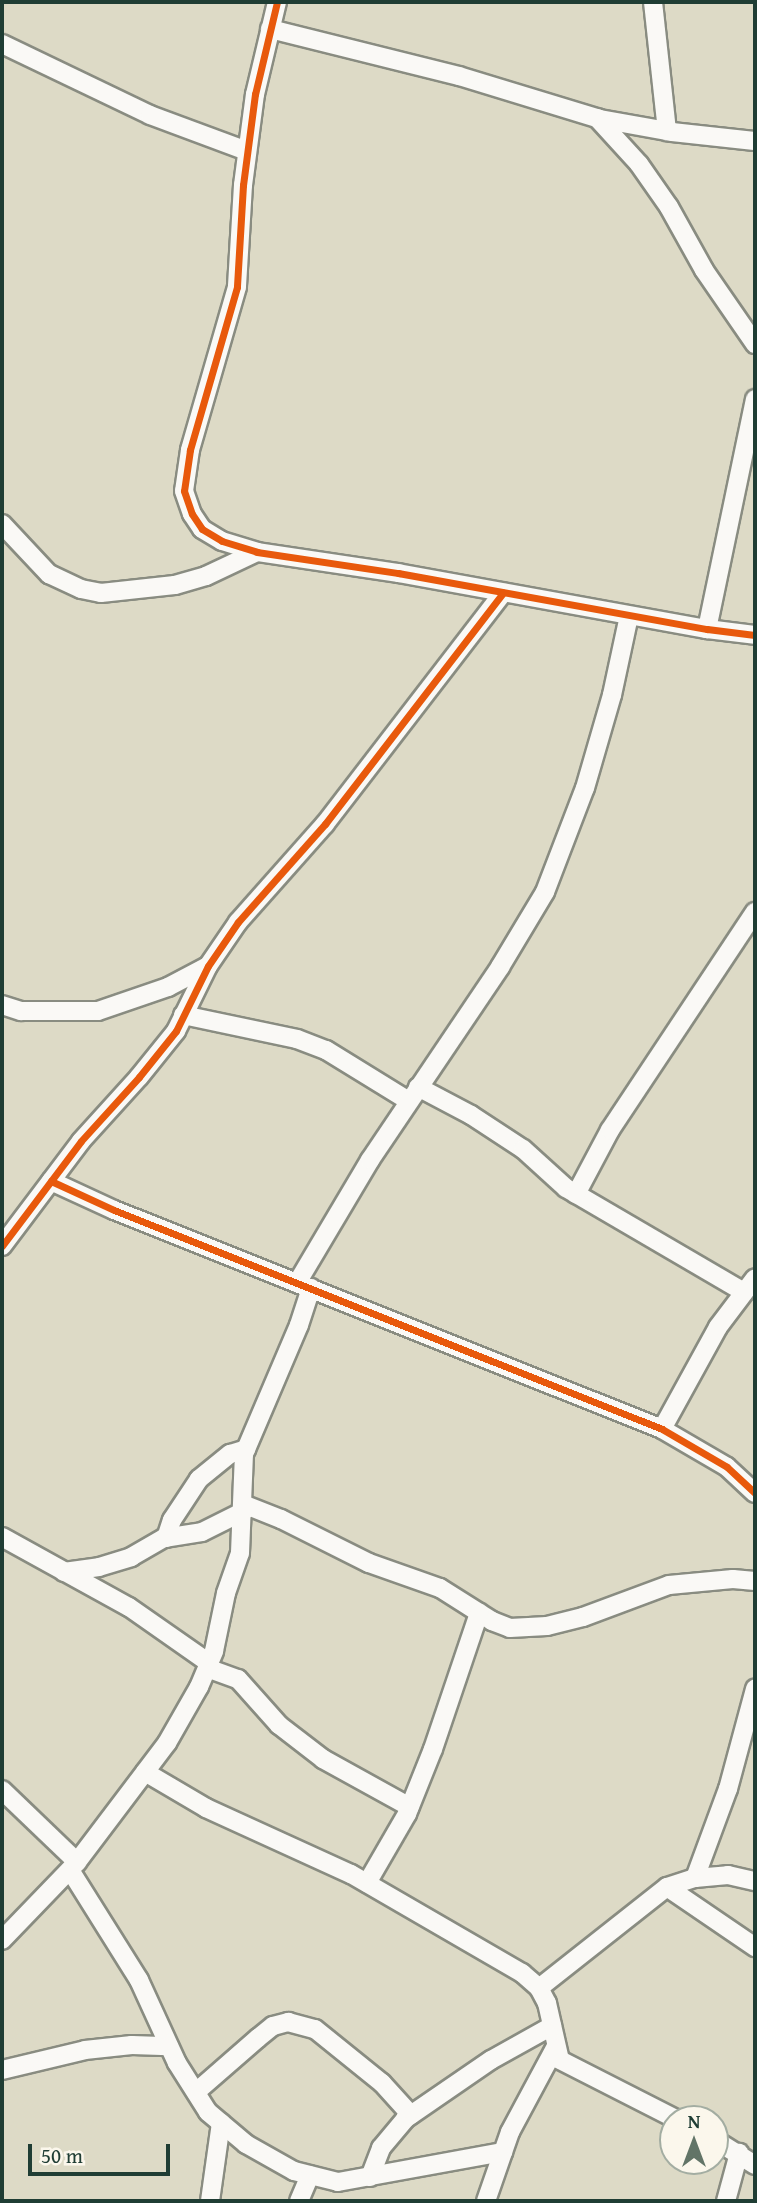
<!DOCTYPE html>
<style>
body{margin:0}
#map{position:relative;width:757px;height:2203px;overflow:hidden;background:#dddac6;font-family:"Gentium Book Plus",serif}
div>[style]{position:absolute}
.roads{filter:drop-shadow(2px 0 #898c81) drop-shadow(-2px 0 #898c81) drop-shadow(0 2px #898c81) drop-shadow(0 -2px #898c81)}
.minor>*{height:18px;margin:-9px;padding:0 9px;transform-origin:9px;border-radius:9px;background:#faf9f6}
.cycleway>*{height:7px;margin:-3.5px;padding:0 3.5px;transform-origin:3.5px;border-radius:3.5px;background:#e8590c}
span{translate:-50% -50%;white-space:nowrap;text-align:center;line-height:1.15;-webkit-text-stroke:5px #fbf7ec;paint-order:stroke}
.frame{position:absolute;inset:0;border:4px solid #1f3d34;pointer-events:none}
.north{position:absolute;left:659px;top:2105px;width:70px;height:70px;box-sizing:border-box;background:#fbf7ec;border:2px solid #a3ada2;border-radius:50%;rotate:0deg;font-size:19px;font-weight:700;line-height:28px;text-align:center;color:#1f3d34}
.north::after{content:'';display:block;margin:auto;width:24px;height:32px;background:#627467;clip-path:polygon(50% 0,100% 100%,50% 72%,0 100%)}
.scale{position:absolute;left:28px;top:2144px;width:142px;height:32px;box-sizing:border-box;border:4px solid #1f3d34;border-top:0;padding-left:9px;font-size:21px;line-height:24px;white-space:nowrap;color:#1f3d34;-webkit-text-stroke:5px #fbf7ec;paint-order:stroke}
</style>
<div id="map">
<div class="roads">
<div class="minor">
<i style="left:277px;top:2px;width:95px;rotate:103.4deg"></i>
<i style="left:255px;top:94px;width:92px;rotate:97.5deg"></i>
<i style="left:243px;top:185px;width:102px;rotate:93.4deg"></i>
<i style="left:237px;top:287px;width:170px;rotate:106.1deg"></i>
<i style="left:190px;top:450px;width:41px;rotate:98.3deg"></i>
<i style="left:184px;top:491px;width:24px;rotate:71deg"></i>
<i style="left:192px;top:514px;width:18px;rotate:56deg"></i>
<i style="left:202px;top:529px;width:23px;rotate:31deg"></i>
<i style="left:222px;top:541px;width:37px;rotate:17deg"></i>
<i style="left:257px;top:552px;width:143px;rotate:8.5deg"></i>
<i style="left:398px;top:573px;width:314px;rotate:10.3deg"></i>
<i style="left:707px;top:629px;width:48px;rotate:7.1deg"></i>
<i style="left:653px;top:2px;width:130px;rotate:83.8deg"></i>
<i style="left:270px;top:29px;width:195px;rotate:14deg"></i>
<i style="left:459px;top:76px;width:147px;rotate:17deg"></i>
<i style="left:600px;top:119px;width:73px;rotate:10.2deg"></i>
<i style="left:672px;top:132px;width:83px;rotate:6.2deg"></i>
<i style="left:2px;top:44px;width:164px;rotate:25.6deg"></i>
<i style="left:150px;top:115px;width:103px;rotate:20.4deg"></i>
<i style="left:597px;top:118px;width:62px;rotate:47.6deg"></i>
<i style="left:639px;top:164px;width:52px;rotate:55.1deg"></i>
<i style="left:669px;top:207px;width:72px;rotate:60.9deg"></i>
<i style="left:704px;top:270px;width:90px;rotate:55.4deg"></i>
<i style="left:2px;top:524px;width:69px;rotate:46.8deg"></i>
<i style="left:49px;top:574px;width:35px;rotate:25deg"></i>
<i style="left:81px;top:589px;width:20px;rotate:11deg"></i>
<i style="left:101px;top:593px;width:74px;rotate:-6.2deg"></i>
<i style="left:175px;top:585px;width:32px;rotate:-16deg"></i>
<i style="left:206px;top:576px;width:56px;rotate:-25.2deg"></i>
<i style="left:707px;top:629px;width:235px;rotate:-78.2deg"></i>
<i style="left:2px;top:1005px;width:20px;rotate:18deg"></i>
<i style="left:21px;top:1011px;width:77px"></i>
<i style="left:98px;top:1011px;width:74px;rotate:-18.9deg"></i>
<i style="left:168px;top:987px;width:45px;rotate:-27.7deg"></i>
<i style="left:183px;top:1015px;width:116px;rotate:11.9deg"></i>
<i style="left:297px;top:1039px;width:31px;rotate:21deg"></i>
<i style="left:326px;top:1050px;width:97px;rotate:31.6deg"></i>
<i style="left:418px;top:1087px;width:60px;rotate:27.8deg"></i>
<i style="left:471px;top:1115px;width:62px;rotate:33.2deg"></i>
<i style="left:523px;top:1149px;width:58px;rotate:42.2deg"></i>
<i style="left:566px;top:1188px;width:206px;rotate:30.3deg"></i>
<i style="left:51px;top:1181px;width:69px;rotate:24.7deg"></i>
<i style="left:114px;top:1210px;width:590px;rotate:21.78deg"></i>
<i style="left:662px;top:1429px;width:75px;rotate:30.3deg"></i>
<i style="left:727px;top:1467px;width:38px;rotate:43deg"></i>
<i style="left:576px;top:1194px;width:72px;rotate:-62deg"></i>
<i style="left:610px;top:1130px;width:262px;rotate:-56.4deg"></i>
<i style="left:2px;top:1246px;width:131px;rotate:-53deg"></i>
<i style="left:81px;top:1141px;width:86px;rotate:-47.8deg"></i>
<i style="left:139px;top:1077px;width:59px;rotate:-51.2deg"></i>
<i style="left:176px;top:1031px;width:72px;rotate:-63.8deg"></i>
<i style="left:208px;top:966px;width:53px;rotate:-55.7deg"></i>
<i style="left:238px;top:922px;width:131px;rotate:-48.4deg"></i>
<i style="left:325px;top:824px;width:292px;rotate:-52.4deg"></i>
<i style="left:297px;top:1283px;width:143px;rotate:-59.3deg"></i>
<i style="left:370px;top:1160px;width:233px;rotate:-56deg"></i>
<i style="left:500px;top:967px;width:87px;rotate:-59deg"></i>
<i style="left:545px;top:892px;width:111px;rotate:-69deg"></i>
<i style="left:585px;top:788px;width:97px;rotate:-73.8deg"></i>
<i style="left:612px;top:695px;width:81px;rotate:-77.9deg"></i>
<i style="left:662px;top:1429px;width:116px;rotate:-61.2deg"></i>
<i style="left:718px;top:1327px;width:61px;rotate:-52.9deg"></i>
<i style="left:243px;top:1504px;width:41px;rotate:21.5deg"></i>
<i style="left:281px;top:1519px;width:98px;rotate:26.6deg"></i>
<i style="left:369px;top:1563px;width:75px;rotate:19.4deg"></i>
<i style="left:440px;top:1588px;width:62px;rotate:32.4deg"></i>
<i style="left:492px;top:1621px;width:19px;rotate:21deg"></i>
<i style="left:510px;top:1628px;width:37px;rotate:-3deg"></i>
<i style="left:547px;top:1626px;width:37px;rotate:-14deg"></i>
<i style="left:583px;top:1617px;width:92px;rotate:-20.4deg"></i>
<i style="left:669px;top:1585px;width:64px;rotate:-5.4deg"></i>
<i style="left:733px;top:1579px;width:22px;rotate:5deg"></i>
<i style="left:2px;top:1537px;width:145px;rotate:28.9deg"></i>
<i style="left:129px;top:1607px;width:98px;rotate:35deg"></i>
<i style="left:166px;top:1538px;width:19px;rotate:-72deg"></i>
<i style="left:172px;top:1520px;width:49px;rotate:-56.6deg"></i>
<i style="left:199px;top:1479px;width:40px;rotate:-39deg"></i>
<i style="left:230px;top:1454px;width:17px;rotate:-17deg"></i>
<i style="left:64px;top:1572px;width:35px;rotate:-8deg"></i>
<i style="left:99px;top:1567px;width:34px;rotate:-17deg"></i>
<i style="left:131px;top:1557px;width:38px;rotate:-30deg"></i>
<i style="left:164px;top:1538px;width:38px;rotate:-9deg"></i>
<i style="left:202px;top:1532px;width:47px;rotate:-26.6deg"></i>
<i style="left:207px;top:1668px;width:33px;rotate:20deg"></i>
<i style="left:238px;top:1679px;width:62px;rotate:48.3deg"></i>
<i style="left:279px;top:1725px;width:56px;rotate:37.7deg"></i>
<i style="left:323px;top:1759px;width:99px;rotate:28.9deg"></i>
<i style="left:145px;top:1772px;width:71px;rotate:30.5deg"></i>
<i style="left:206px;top:1808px;width:159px;rotate:24.5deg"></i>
<i style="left:351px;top:1874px;width:198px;rotate:30.1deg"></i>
<i style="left:522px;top:1973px;width:23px;rotate:41deg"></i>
<i style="left:539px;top:1988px;width:17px;rotate:62deg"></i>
<i style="left:547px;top:2003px;width:58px;rotate:77.2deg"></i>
<i style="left:560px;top:2060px;width:130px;rotate:27deg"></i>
<i style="left:2px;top:1790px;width:104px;rotate:43.8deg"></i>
<i style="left:70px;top:1870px;width:130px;rotate:57.9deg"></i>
<i style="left:139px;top:1980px;width:91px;rotate:65.4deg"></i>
<i style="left:177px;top:2063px;width:58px;rotate:57.7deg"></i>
<i style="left:208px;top:2112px;width:50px;rotate:40.1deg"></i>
<i style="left:246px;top:2144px;width:55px;rotate:29.4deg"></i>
<i style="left:294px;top:2171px;width:45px;rotate:14deg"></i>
<i style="left:338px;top:2182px;width:168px;rotate:-10.3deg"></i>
<i style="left:695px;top:1878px;width:95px;rotate:-69.7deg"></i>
<i style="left:728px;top:1789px;width:104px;rotate:-74.9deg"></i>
<i style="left:367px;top:1883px;width:80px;rotate:-59.9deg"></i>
<i style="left:407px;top:1814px;width:70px;rotate:-68.2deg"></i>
<i style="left:433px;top:1749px;width:144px;rotate:-71.3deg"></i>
<i style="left:667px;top:1887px;width:107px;rotate:34.3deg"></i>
<i style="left:2px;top:1940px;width:108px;rotate:-46.1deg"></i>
<i style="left:77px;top:1862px;width:149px;rotate:-52.9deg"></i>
<i style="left:167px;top:1743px;width:64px;rotate:-60.3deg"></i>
<i style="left:199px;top:1687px;width:39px;rotate:-67deg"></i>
<i style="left:214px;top:1651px;width:59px;rotate:-78.3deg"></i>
<i style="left:226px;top:1593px;width:42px;rotate:-70.7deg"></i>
<i style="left:240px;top:1553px;width:99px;rotate:-87.7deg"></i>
<i style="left:244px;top:1454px;width:140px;rotate:-66.9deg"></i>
<i style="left:299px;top:1325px;width:39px;rotate:-72deg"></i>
<i style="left:539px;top:1988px;width:163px;rotate:-38.3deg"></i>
<i style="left:667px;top:1887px;width:29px;rotate:-18deg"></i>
<i style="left:695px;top:1878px;width:33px;rotate:-5deg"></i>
<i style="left:728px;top:1875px;width:28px;rotate:13deg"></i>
<i style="left:2px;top:2070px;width:85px;rotate:-13.5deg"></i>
<i style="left:85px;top:2050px;width:47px;rotate:-6.1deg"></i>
<i style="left:132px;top:2045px;width:37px;rotate:2deg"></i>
<i style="left:196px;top:2092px;width:82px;rotate:-41.1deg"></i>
<i style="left:258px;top:2038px;width:19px;rotate:-39deg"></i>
<i style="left:273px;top:2026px;width:16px;rotate:-15deg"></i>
<i style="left:288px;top:2022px;width:28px;rotate:15deg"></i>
<i style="left:315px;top:2029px;width:86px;rotate:38.9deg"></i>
<i style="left:382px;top:2083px;width:43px;rotate:47.8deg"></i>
<i style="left:715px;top:2140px;width:47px;rotate:32deg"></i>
<i style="left:370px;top:2177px;width:31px;rotate:-69deg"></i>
<i style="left:381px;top:2148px;width:38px;rotate:-50deg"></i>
<i style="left:405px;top:2119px;width:104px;rotate:-34.5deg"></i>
<i style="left:491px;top:2060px;width:70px;rotate:-29.1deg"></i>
<i style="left:210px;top:2201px;width:79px;rotate:-82deg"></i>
<i style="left:299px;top:2201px;width:28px;rotate:-67deg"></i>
<i style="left:486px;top:2201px;width:73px;rotate:-70.8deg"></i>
<i style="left:510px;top:2132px;width:95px;rotate:-61.8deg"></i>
<i style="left:726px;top:2201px;width:50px;rotate:-74.8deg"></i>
</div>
</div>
<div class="cycleway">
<i style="left:277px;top:2px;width:95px;rotate:103.4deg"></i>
<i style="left:255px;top:94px;width:92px;rotate:97.5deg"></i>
<i style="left:243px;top:185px;width:102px;rotate:93.4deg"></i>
<i style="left:237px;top:287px;width:170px;rotate:106.1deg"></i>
<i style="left:190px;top:450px;width:41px;rotate:98.3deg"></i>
<i style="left:184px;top:491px;width:24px;rotate:71deg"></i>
<i style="left:192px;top:514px;width:18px;rotate:56deg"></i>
<i style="left:202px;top:529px;width:23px;rotate:31deg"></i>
<i style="left:222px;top:541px;width:37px;rotate:17deg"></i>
<i style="left:257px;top:552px;width:143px;rotate:8.5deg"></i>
<i style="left:398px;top:573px;width:314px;rotate:10.3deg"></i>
<i style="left:707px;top:629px;width:48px;rotate:7.1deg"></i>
<i style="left:51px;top:1181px;width:69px;rotate:24.7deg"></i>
<i style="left:114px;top:1210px;width:590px;rotate:21.78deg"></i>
<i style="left:662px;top:1429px;width:75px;rotate:30.3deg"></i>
<i style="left:727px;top:1467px;width:38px;rotate:43deg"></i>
<i style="left:2px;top:1246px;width:131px;rotate:-53deg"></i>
<i style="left:81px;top:1141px;width:86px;rotate:-47.8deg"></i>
<i style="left:139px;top:1077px;width:59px;rotate:-51.2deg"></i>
<i style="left:176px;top:1031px;width:72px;rotate:-63.8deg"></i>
<i style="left:208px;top:966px;width:53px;rotate:-55.7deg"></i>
<i style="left:238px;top:922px;width:131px;rotate:-48.4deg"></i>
<i style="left:325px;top:824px;width:292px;rotate:-52.4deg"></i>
</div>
<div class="frame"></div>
<div class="north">N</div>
<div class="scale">50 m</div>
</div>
